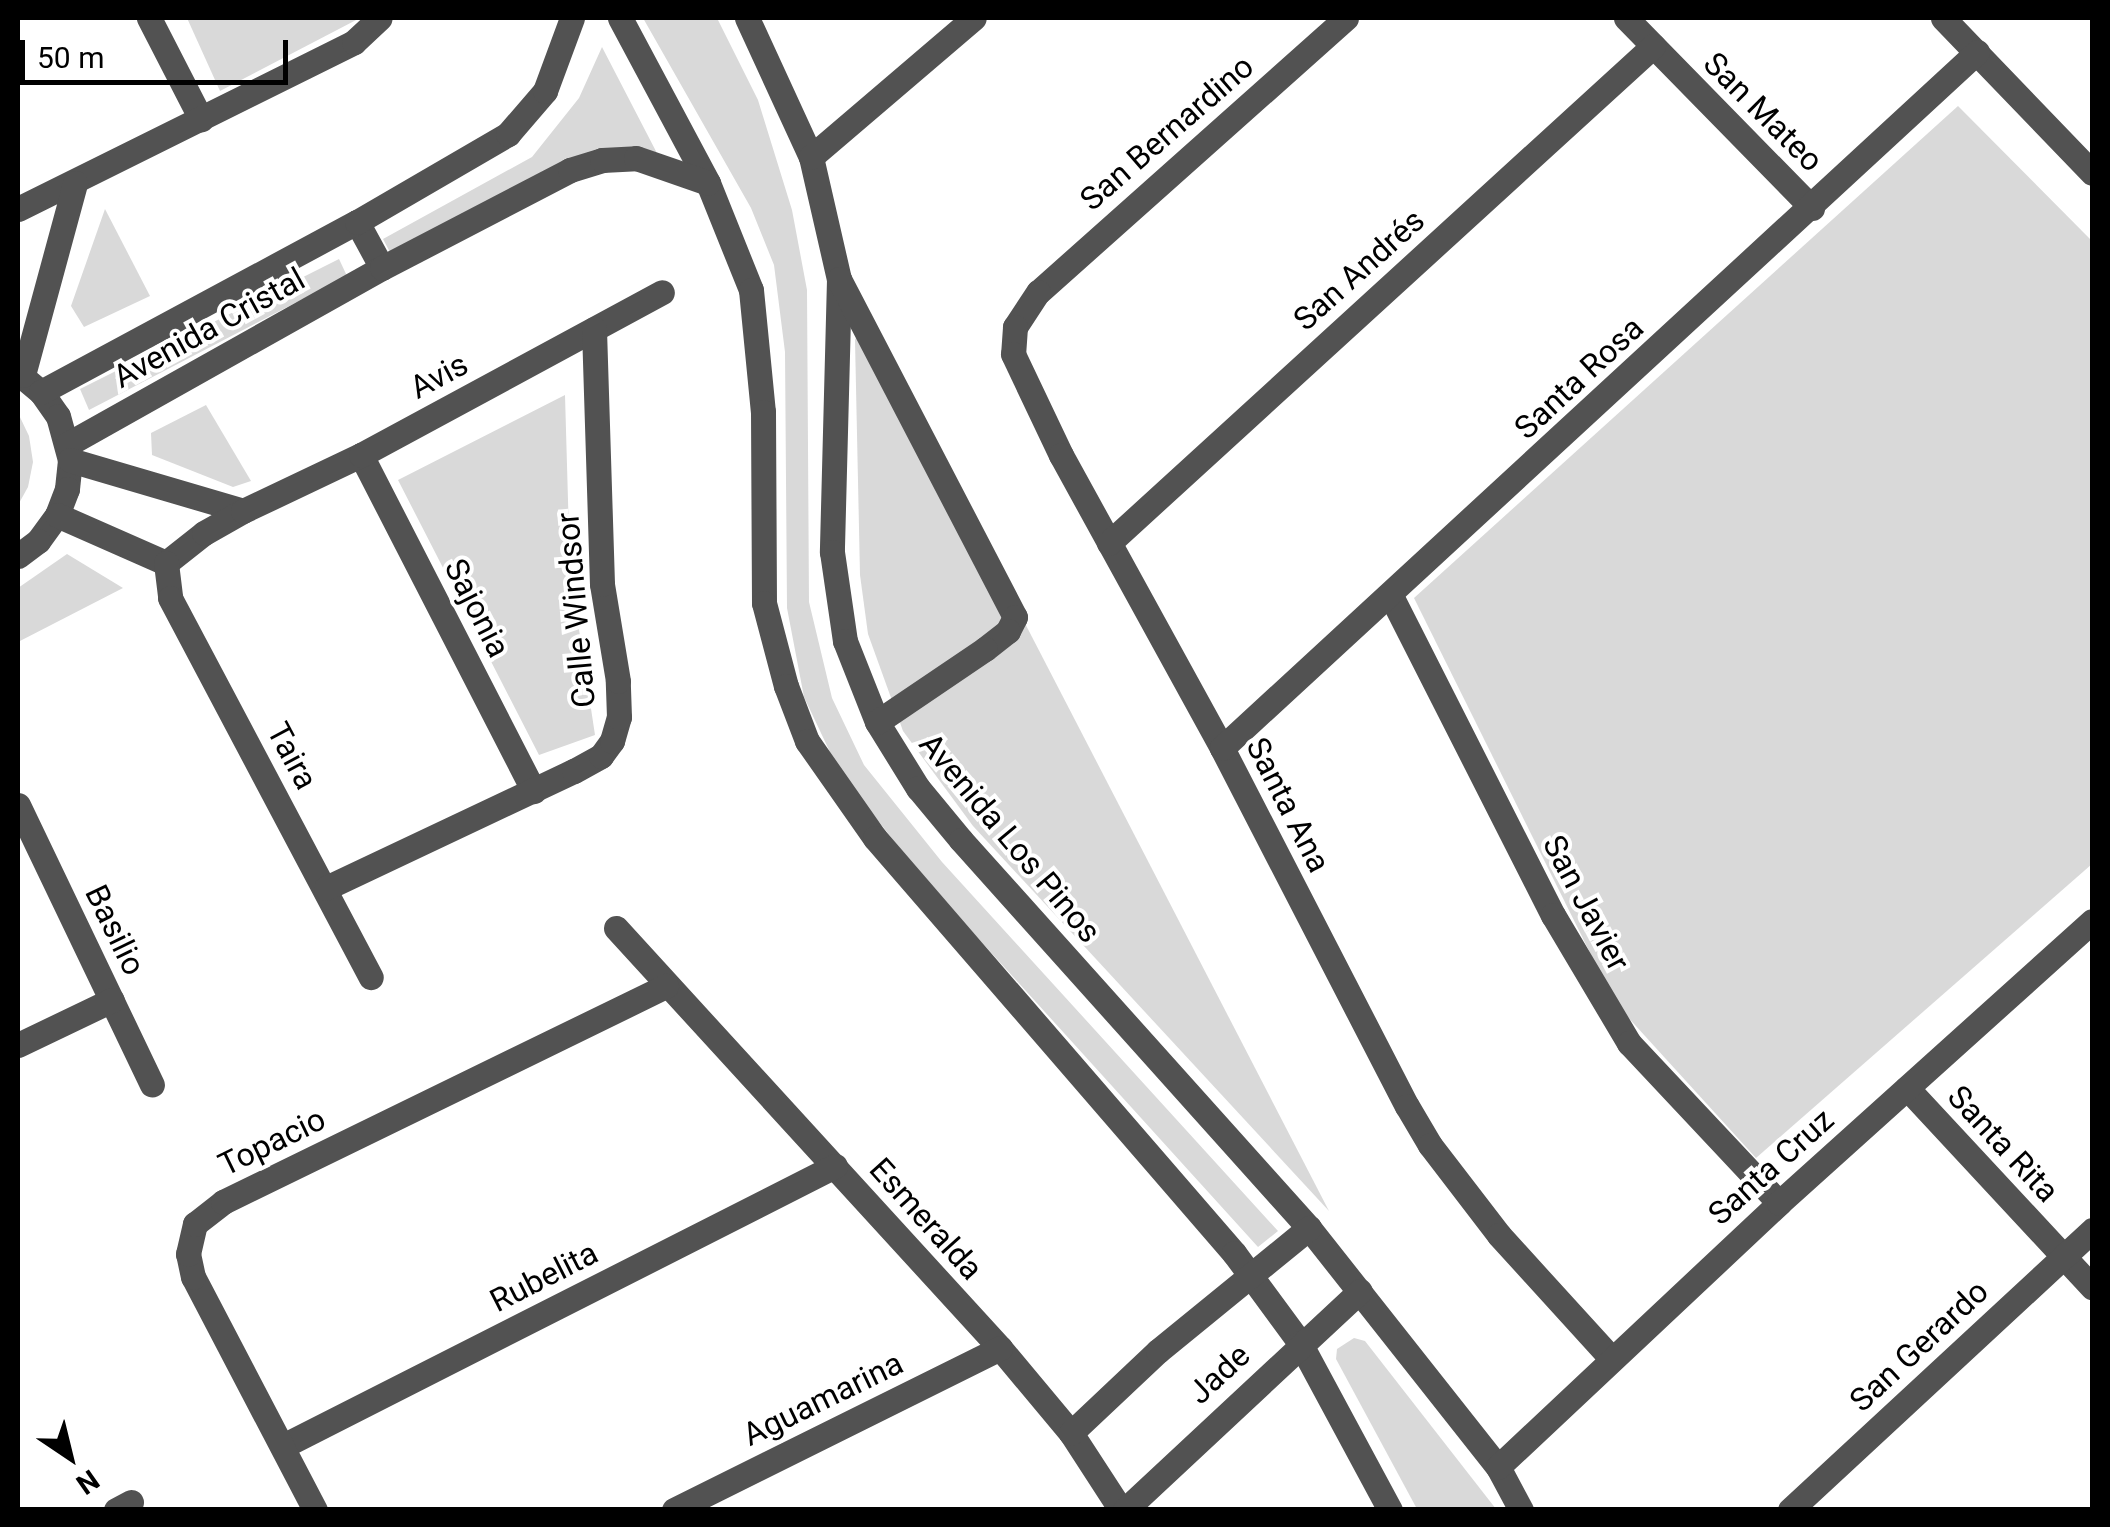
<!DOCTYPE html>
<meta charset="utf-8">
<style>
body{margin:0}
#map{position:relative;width:2110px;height:1527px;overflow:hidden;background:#fff;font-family:Roboto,sans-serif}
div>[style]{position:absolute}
.green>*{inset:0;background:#d9d9d9}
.minor>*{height:25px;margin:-12.5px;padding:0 12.5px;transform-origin:12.5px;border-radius:12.5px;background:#525252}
span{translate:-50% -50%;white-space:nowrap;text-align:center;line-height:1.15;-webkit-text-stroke:8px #fff;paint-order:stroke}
.street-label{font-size:32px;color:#000}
.frame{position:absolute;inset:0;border:20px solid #000;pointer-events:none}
.north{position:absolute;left:20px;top:1407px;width:100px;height:100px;-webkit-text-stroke:8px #fff;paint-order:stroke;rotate:145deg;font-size:28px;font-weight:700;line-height:40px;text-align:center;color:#000}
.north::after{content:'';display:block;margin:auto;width:35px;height:45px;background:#000;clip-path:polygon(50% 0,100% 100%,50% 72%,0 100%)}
.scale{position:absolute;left:20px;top:40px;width:268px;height:45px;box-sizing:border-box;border:5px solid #000;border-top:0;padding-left:12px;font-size:30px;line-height:35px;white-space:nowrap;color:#000;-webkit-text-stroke:8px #fff;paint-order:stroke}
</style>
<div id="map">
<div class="green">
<i style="clip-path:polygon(187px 18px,360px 18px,220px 91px)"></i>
<i style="clip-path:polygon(643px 18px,717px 18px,758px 100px,792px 210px,807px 290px,809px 602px,832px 698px,864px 765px,942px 862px,1278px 1231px,1258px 1247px,918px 872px,838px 769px,804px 697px,787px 608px,785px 352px,774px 265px,751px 208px)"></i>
<i style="clip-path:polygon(602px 47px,660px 159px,619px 148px,392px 256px,383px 239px,532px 157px,579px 98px)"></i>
<i style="clip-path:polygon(1958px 106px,2092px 241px,2092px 864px,1756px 1158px,1615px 1003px,1414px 598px)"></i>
<i style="clip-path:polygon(105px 209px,150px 296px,84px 327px,71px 306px)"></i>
<i style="clip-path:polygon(339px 259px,347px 276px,89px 410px,80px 389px)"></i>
<i style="clip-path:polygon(866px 316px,1329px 1211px,973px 826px,903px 731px,868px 634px,860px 575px,855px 340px)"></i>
<i style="clip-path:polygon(565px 395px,570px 570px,595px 735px,539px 755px,398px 480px)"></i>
<i style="clip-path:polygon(206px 405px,251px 481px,233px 487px,152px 455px,151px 433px)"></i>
<i style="clip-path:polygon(18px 413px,29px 436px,33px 462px,28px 487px,18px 505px)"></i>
<i style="clip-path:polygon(67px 554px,123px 588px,18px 642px,18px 588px)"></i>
<i style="clip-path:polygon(1354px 1338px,1365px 1341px,1496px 1509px,1417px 1509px,1336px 1359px,1337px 1349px)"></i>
</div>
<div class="minor">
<i style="left:149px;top:18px;width:114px;rotate:62.8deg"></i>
<i style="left:620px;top:18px;width:187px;rotate:61.9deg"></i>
<i style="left:708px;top:183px;width:115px;rotate:68.1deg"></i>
<i style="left:751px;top:290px;width:123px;rotate:84.4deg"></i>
<i style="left:763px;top:412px;width:191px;rotate:89.7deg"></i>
<i style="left:764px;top:603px;width:86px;rotate:75.2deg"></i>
<i style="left:786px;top:686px;width:59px;rotate:69.1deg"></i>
<i style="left:807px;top:741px;width:118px;rotate:55deg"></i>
<i style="left:875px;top:838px;width:549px;rotate:49.14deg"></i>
<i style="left:1234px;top:1253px;width:112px;rotate:53.7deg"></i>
<i style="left:1300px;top:1343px;width:190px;rotate:61.7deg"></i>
<i style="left:747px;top:18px;width:153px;rotate:65.3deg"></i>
<i style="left:811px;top:157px;width:125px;rotate:77.1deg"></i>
<i style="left:839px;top:279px;width:273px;rotate:91.5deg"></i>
<i style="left:832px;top:552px;width:90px;rotate:81.7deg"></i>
<i style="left:845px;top:641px;width:87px;rotate:68.4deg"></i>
<i style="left:877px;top:722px;width:78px;rotate:58.2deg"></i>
<i style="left:918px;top:788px;width:67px;rotate:50.4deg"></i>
<i style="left:961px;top:840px;width:521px;rotate:48.11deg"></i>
<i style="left:1309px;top:1228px;width:305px;rotate:51.7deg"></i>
<i style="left:1498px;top:1467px;width:49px;rotate:61.9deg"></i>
<i style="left:1346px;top:18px;width:412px;rotate:138.3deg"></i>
<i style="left:1038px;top:292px;width:42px;rotate:123.3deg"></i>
<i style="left:1015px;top:327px;width:27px;rotate:94deg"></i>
<i style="left:1013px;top:354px;width:112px;rotate:64.6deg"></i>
<i style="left:1061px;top:455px;width:334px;rotate:61.2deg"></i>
<i style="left:1222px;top:748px;width:403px;rotate:62.7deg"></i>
<i style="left:1407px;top:1106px;width:45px;rotate:59.5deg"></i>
<i style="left:1430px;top:1145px;width:113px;rotate:52.5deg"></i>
<i style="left:1499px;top:1235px;width:166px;rotate:47.7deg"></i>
<i style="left:1626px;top:18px;width:266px;rotate:45.6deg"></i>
<i style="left:1943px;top:18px;width:215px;rotate:46.1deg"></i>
<i style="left:811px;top:157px;width:214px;rotate:-40.5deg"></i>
<i style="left:18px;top:209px;width:375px;rotate:-26.4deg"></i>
<i style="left:354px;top:42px;width:35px;rotate:-43deg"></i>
<i style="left:357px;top:222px;width:52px;rotate:61.5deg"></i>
<i style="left:839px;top:279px;width:381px;rotate:62.5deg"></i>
<i style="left:1015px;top:617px;width:16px;rotate:117deg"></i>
<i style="left:1008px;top:631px;width:29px;rotate:142deg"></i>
<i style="left:985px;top:649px;width:130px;rotate:145.9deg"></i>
<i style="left:18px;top:373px;width:30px;rotate:40deg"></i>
<i style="left:41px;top:392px;width:29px;rotate:55deg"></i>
<i style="left:58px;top:416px;width:46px;rotate:74.7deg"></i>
<i style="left:70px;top:460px;width:29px;rotate:96deg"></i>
<i style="left:67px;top:489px;width:28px;rotate:111deg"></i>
<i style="left:57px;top:515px;width:32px;rotate:126deg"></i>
<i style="left:38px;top:541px;width:25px;rotate:143deg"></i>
<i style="left:23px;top:375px;width:199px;rotate:-74.8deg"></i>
<i style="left:41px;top:392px;width:359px;rotate:-28.3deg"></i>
<i style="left:357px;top:222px;width:175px;rotate:-30.2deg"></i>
<i style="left:508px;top:134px;width:57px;rotate:-49.3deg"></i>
<i style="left:545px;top:91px;width:78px;rotate:-69.7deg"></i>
<i style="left:68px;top:444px;width:360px;rotate:-29.3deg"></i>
<i style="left:382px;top:268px;width:212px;rotate:-27.5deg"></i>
<i style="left:570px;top:170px;width:34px;rotate:-17deg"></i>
<i style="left:602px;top:160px;width:34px;rotate:-3deg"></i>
<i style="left:636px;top:158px;width:76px;rotate:19.1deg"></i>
<i style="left:361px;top:455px;width:378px;rotate:62.8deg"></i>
<i style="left:70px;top:460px;width:180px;rotate:16.4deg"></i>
<i style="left:57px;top:515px;width:119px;rotate:23.8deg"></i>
<i style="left:1109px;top:543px;width:737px;rotate:-42.41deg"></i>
<i style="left:166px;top:563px;width:48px;rotate:-38.3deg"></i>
<i style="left:204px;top:533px;width:45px;rotate:-29.4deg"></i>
<i style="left:243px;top:511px;width:131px;rotate:-25.4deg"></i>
<i style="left:361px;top:455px;width:342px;rotate:-28.4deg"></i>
<i style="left:166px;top:563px;width:35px;rotate:83deg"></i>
<i style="left:170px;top:598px;width:429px;rotate:62.1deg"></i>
<i style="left:1391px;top:596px;width:358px;rotate:63.1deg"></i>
<i style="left:1553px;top:915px;width:149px;rotate:59.3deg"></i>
<i style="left:1629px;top:1043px;width:219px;rotate:46.8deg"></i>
<i style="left:1222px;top:748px;width:1027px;rotate:-42.67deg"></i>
<i style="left:18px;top:805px;width:310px;rotate:64.4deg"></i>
<i style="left:326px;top:888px;width:274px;rotate:-25.3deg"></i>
<i style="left:574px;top:771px;width:31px;rotate:-29deg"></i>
<i style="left:601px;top:756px;width:19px;rotate:-54deg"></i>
<i style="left:612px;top:741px;width:25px;rotate:-74deg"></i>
<i style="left:619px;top:717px;width:36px;rotate:-92deg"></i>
<i style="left:618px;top:681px;width:98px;rotate:-99.4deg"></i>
<i style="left:602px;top:584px;width:255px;rotate:-91.8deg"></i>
<i style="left:616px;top:928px;width:569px;rotate:47.56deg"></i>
<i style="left:1000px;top:1348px;width:111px;rotate:50.1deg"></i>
<i style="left:1071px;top:1433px;width:92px;rotate:57deg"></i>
<i style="left:18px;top:1045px;width:104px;rotate:-25.6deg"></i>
<i style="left:1907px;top:1088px;width:272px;rotate:47.1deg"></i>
<i style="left:1071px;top:1433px;width:120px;rotate:-43.3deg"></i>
<i style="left:1158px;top:1351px;width:195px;rotate:-39.2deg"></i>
<i style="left:283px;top:1446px;width:619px;rotate:-26.9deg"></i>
<i style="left:1498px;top:1467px;width:386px;rotate:-43.2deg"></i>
<i style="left:1779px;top:1203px;width:421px;rotate:-42deg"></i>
<i style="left:116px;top:1510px;width:17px;rotate:-28deg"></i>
<i style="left:315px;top:1510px;width:263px;rotate:-117.6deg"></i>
<i style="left:193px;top:1277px;width:24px;rotate:-102deg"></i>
<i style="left:188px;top:1254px;width:31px;rotate:-77deg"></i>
<i style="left:195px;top:1224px;width:36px;rotate:-38deg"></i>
<i style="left:223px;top:1202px;width:493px;rotate:-26deg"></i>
<i style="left:674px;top:1510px;width:364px;rotate:-26.4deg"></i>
<i style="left:1125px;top:1510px;width:321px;rotate:-43deg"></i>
<i style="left:1790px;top:1510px;width:412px;rotate:-42.8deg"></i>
</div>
<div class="street-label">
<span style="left:1763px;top:112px;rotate:45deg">San Mateo</span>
<span style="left:1167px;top:133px;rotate:-41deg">San Bernardino</span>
<span style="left:1359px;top:270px;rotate:-42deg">San Andrés</span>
<span style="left:209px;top:328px;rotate:-29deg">Avenida Cristal</span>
<span style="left:439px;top:376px;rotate:-28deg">Avis</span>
<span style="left:1579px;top:378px;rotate:-43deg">Santa Rosa</span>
<span style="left:477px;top:608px;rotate:63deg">Sajonia</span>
<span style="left:576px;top:610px;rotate:-95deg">Calle Windsor</span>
<span style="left:292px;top:756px;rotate:62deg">Taira</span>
<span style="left:1288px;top:805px;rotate:63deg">Santa Ana</span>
<span style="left:1010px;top:838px;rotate:50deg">Avenida Los Pinos</span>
<span style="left:1586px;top:903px;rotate:62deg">San Javier</span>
<span style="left:115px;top:930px;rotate:64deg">Basilio</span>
<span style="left:272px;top:1142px;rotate:-26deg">Topacio</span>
<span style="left:2003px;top:1144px;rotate:47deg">Santa Rita</span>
<span style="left:1771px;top:1167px;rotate:-42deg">Santa Cruz</span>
<span style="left:926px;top:1219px;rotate:48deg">Esmeralda</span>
<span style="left:544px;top:1277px;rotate:-27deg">Rubelita</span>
<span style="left:1919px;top:1346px;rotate:-43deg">San Gerardo</span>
<span style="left:1219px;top:1374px;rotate:-43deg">Jade</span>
<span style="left:823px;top:1399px;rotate:-26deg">Aguamarina</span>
</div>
<div class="frame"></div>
<div class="north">N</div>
<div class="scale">50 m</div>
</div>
